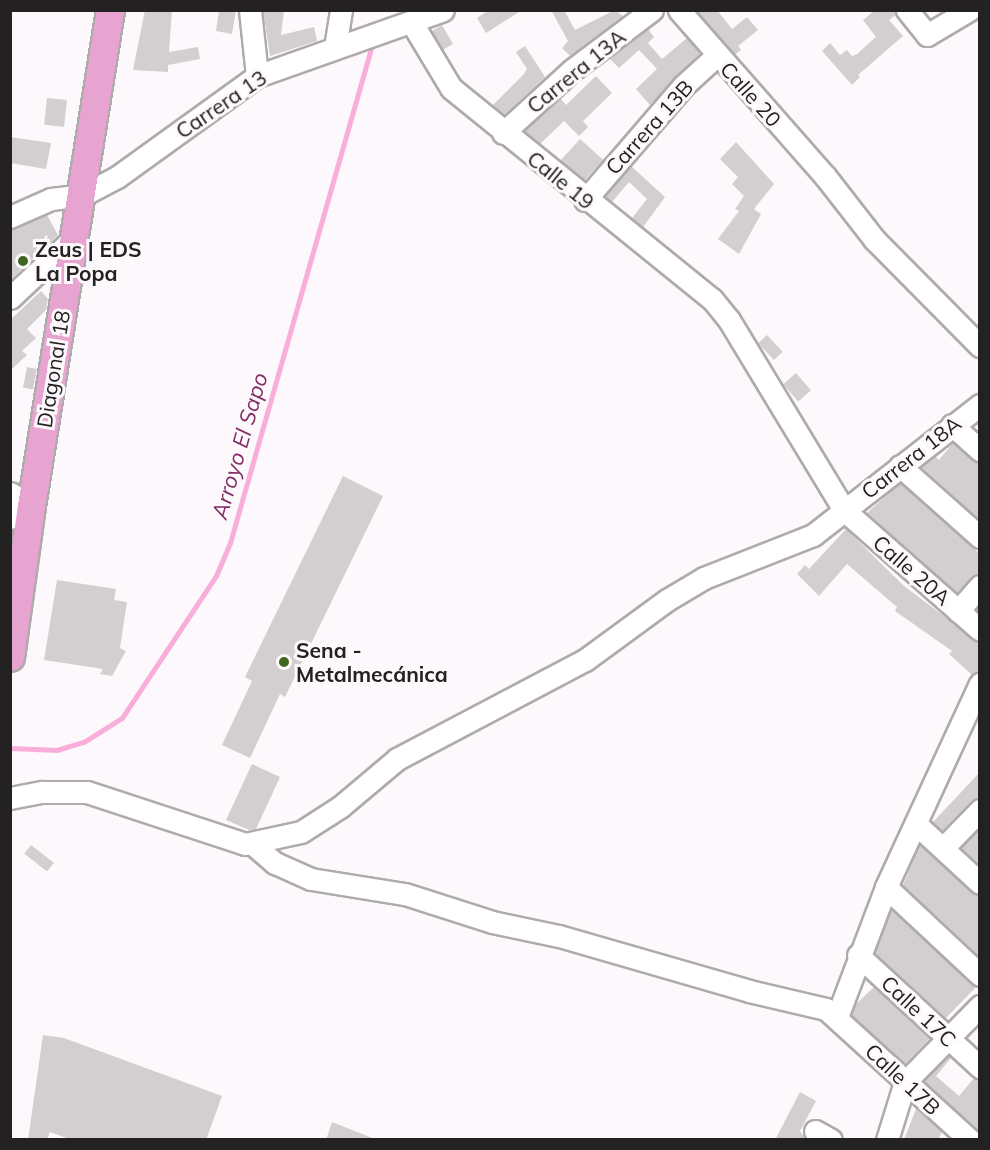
<!DOCTYPE html>
<meta charset="utf-8">
<style>
body{margin:0}
#map{position:relative;width:990px;height:1150px;overflow:hidden;background:#fdf8fb;font-family:Mulish,sans-serif}
div>[style]{position:absolute}
.stream>*{height:4.5px;margin:-2.25px;padding:0 2.25px;transform-origin:2.25px;border-radius:2.25px;background:#f9addb}
.building>*{inset:0;background:#d3ced0;transform-origin:0 0}
.roads{filter:drop-shadow(2px 0 #afaaac) drop-shadow(-2px 0 #afaaac) drop-shadow(0 2px #afaaac) drop-shadow(0 -2px #afaaac)}
.minor>*{height:21px;margin:-10.5px;padding:0 10.5px;transform-origin:10.5px;border-radius:10.5px;background:#fff}
.major>*{height:27px;margin:-13.5px;padding:0 13.5px;transform-origin:13.5px;border-radius:13.5px;background:#e7a4d0}
.dots>*{width:16px;height:16px;translate:-50% -50%;box-sizing:border-box;border:3px solid #fdf8fb;border-radius:50%}
span{translate:-50% -50%;white-space:nowrap;text-align:center;line-height:1.15;-webkit-text-stroke:6px #fdf8fb;paint-order:stroke}
.street-label{font-size:21px;color:#232122}
.poi-label{font-size:21px;color:#232122;font-weight:700}
.left{translate:0 -50%;text-align:left}
.water-label{font-size:22px;color:#822c66;font-style:italic}
.frame{position:absolute;inset:0;border:12px solid #232122;pointer-events:none}
</style>
<div id="map">
<div class="stream">
<i style="left:10px;top:748px;width:47px;rotate:2.4deg"></i>
<i style="left:57px;top:750px;width:28px;rotate:-17deg"></i>
<i style="left:84px;top:742px;width:45px;rotate:-32.3deg"></i>
<i style="left:122px;top:718px;width:170px;rotate:-56.5deg"></i>
<i style="left:216px;top:576px;width:36px;rotate:-67deg"></i>
<i style="left:230px;top:543px;width:518px;rotate:-74.08deg"></i>
</div>
<div class="building">
<i style="clip-path:polygon(145px 10px,172px 10px,169px 52px,198px 47px,200px 59px,168px 65px,168px 72px,133px 70px)"></i>
<i style="clip-path:polygon(219px 10px,236px 10px,232px 34px,216px 31px)"></i>
<i style="clip-path:polygon(263px 10px,284px 10px,281px 35px,314px 27px,317px 41px,270px 56px)"></i>
<i style="clip-path:polygon(489px 10px,522px 10px,486px 33px,477px 18px)"></i>
<i style="clip-path:polygon(551px 10px,564px 10px,575px 30px,615px 10px,623px 16px,570px 56px,562px 48px,568px 41px)"></i>
<i style="clip-path:polygon(696px 10px,717px 10px,732px 29px,747px 17px,758px 30px,738px 46px,741px 50px,735px 55px)"></i>
<i style="clip-path:polygon(875px 10px,894px 10px,896px 15px,889px 20px,903px 36px,858px 75px,860px 77px,852px 85px,822px 51px,830px 43px,840px 55px,847px 50px,852px 56px,857px 54px,876px 37px,863px 20px)"></i>
<i style="left:442px;top:25px;width:22px;height:12px;rotate:60deg"></i>
<i style="clip-path:polygon(648px 29px,654px 37px,648px 43px,662px 59px,687px 38px,700px 53px,650px 105px,636px 89px,657px 69px,639px 50px,619px 68px,609px 58px)"></i>
<i style="clip-path:polygon(525px 46px,545px 77px,504px 115px,493px 105px,524px 74px,527px 69px,516px 52px)"></i>
<i style="clip-path:polygon(596px 76px,612px 93px,583px 121px,588px 127px,579px 136px,564px 121px,540px 144px,524px 131px,560px 98px,566px 105px)"></i>
<i style="left:47px;top:98px;width:20px;height:27px;rotate:6deg"></i>
<i style="clip-path:polygon(10px 137px,51px 143px,46px 169px,10px 163px)"></i>
<i style="left:580px;top:139px;width:31px;height:29px;rotate:42deg"></i>
<i style="clip-path:polygon(736px 142px,774px 184px,754px 209px,761px 214px,739px 254px,718px 239px,739px 211px,735px 209px,744px 196px,732px 184px,738px 177px,720px 159px)"></i>
<i style="clip-path:polygon(631px 166px,665px 197px,643px 227px,632px 218px,647px 199px,629px 182px,612px 202px,605px 196px)"></i>
<i style="clip-path:polygon(47px 215px,58px 235px,10px 280px,10px 229px)"></i>
<i style="clip-path:polygon(41px 291px,48px 299px,46px 310px,27px 329px,36px 338px,22px 351px,27px 355px,10px 371px,10px 320px)"></i>
<i style="left:767px;top:335px;width:23px;height:12px;rotate:47deg"></i>
<i style="left:27px;top:367px;width:10px;height:21px;rotate:11deg"></i>
<i style="left:796px;top:373px;width:23px;height:17px;rotate:49deg"></i>
<i style="clip-path:polygon(953px 443px,980px 462px,978px 518px,921px 467px,935px 456px,939px 460px)"></i>
<i style="clip-path:polygon(343px 476px,383px 496px,285px 697px,280px 694px,250px 758px,222px 745px,252px 681px,245px 677px)"></i>
<i style="clip-path:polygon(900px 483px,980px 554px,980px 574px,973px 575px,957px 593px,867px 513px)"></i>
<i style="clip-path:polygon(846px 529px,904px 586px,980px 643px,979px 671px,972px 675px,949px 654px,952px 651px,895px 611px,897px 607px,847px 564px,819px 596px,797px 574px,805px 565px,809px 569px)"></i>
<i style="clip-path:polygon(57px 580px,116px 589px,114px 600px,127px 602px,120px 648px,126px 651px,112px 676px,100px 674px,103px 669px,44px 660px)"></i>
<i style="clip-path:polygon(252px 764px,280px 777px,256px 829px,249px 830px,226px 820px)"></i>
<i style="clip-path:polygon(980px 772px,980px 798px,971px 801px,942px 831px,933px 822px)"></i>
<i style="clip-path:polygon(980px 829px,980px 865px,961px 848px)"></i>
<i style="left:31px;top:845px;width:29px;height:11px;rotate:38deg"></i>
<i style="clip-path:polygon(920px 845px,980px 895px,980px 957px,903px 885px)"></i>
<i style="clip-path:polygon(891px 909px,976px 987px,946px 1018px,875px 953px)"></i>
<i style="clip-path:polygon(874px 987px,930px 1038px,905px 1064px,851px 1015px,855px 1005px)"></i>
<i style="clip-path:polygon(43px 1035px,64px 1038px,222px 1096px,206px 1140px,72px 1140px,50px 1132px,47px 1140px,28px 1140px)"></i>
<i style="clip-path:polygon(949px 1056px,951px 1058px,936px 1076px,959px 1096px,974px 1078px,980px 1079px,980px 1132px,924px 1081px)"></i>
<i style="clip-path:polygon(800px 1092px,816px 1101px,800px 1131px,806px 1140px,775px 1140px)"></i>
<i style="clip-path:polygon(916px 1109px,942px 1132px,938px 1140px,904px 1140px)"></i>
<i style="clip-path:polygon(332px 1122px,375px 1139px,375px 1140px,326px 1140px)"></i>
</div>
<div class="roads">
<div class="minor">
<i style="left:250px;top:10px;width:66px;rotate:83.9deg"></i>
<i style="left:679px;top:10px;width:221px;rotate:48.7deg"></i>
<i style="left:825px;top:176px;width:80px;rotate:52.1deg"></i>
<i style="left:874px;top:239px;width:151px;rotate:45.3deg"></i>
<i style="left:907px;top:10px;width:32px;rotate:51deg"></i>
<i style="left:927px;top:35px;width:49px;rotate:-30.8deg"></i>
<i style="left:412px;top:23px;width:76px;rotate:59deg"></i>
<i style="left:451px;top:88px;width:336px;rotate:39deg"></i>
<i style="left:712px;top:299px;width:27px;rotate:51deg"></i>
<i style="left:729px;top:320px;width:222px;rotate:58.8deg"></i>
<i style="left:844px;top:510px;width:181px;rotate:41.4deg"></i>
<i style="left:335px;top:48px;width:38px;rotate:-81deg"></i>
<i style="left:503px;top:133px;width:93px;rotate:-42.4deg"></i>
<i style="left:572px;top:70px;width:100px;rotate:-36.9deg"></i>
<i style="left:585px;top:200px;width:150px;rotate:-49.3deg"></i>
<i style="left:683px;top:86px;width:45px;rotate:-42.3deg"></i>
<i style="left:10px;top:217px;width:45px;rotate:-23.7deg"></i>
<i style="left:51px;top:199px;width:32px;rotate:-7deg"></i>
<i style="left:83px;top:195px;width:38px;rotate:-28deg"></i>
<i style="left:117px;top:177px;width:173px;rotate:-35.8deg"></i>
<i style="left:257px;top:76px;width:197px;rotate:-19.5deg"></i>
<i style="left:10px;top:298px;width:89px;rotate:-43.2deg"></i>
<i style="left:952px;top:425px;width:38px;rotate:42deg"></i>
<i style="left:900px;top:466px;width:107px;rotate:41.6deg"></i>
<i style="left:10px;top:493px;width:25px;rotate:32deg"></i>
<i style="left:31px;top:506px;width:24px;rotate:150deg"></i>
<i style="left:958px;top:611px;width:33px;rotate:-49deg"></i>
<i style="left:10px;top:798px;width:33px;rotate:-11deg"></i>
<i style="left:42px;top:792px;width:45px"></i>
<i style="left:87px;top:792px;width:166px;rotate:18.2deg"></i>
<i style="left:245px;top:844px;width:57px;rotate:-12.1deg"></i>
<i style="left:301px;top:832px;width:46px;rotate:-32.7deg"></i>
<i style="left:340px;top:807px;width:75px;rotate:-40.1deg"></i>
<i style="left:397px;top:759px;width:212px;rotate:-27.8deg"></i>
<i style="left:585px;top:660px;width:102px;rotate:-36.2deg"></i>
<i style="left:667px;top:600px;width:43px;rotate:-30.7deg"></i>
<i style="left:704px;top:578px;width:117px;rotate:-21.5deg"></i>
<i style="left:813px;top:535px;width:212px;rotate:-37.9deg"></i>
<i style="left:916px;top:824px;width:87px;rotate:42.7deg"></i>
<i style="left:254px;top:845px;width:28px;rotate:41deg"></i>
<i style="left:275px;top:863px;width:39px;rotate:24deg"></i>
<i style="left:311px;top:879px;width:95px;rotate:9.1deg"></i>
<i style="left:405px;top:894px;width:91px;rotate:17.8deg"></i>
<i style="left:492px;top:922px;width:68px;rotate:11.8deg"></i>
<i style="left:559px;top:936px;width:198px;rotate:16.1deg"></i>
<i style="left:749px;top:991px;width:79px;rotate:13.2deg"></i>
<i style="left:826px;top:1009px;width:195px;rotate:42.3deg"></i>
<i style="left:943px;top:848px;width:53px;rotate:-45.8deg"></i>
<i style="left:886px;top:887px;width:129px;rotate:43.1deg"></i>
<i style="left:858px;top:955px;width:166px;rotate:42.6deg"></i>
<i style="left:837px;top:1017px;width:139px;rotate:-69.3deg"></i>
<i style="left:886px;top:887px;width:224px;rotate:-65.2deg"></i>
<i style="left:815px;top:1131px;width:18px;rotate:29deg"></i>
<i style="left:887px;top:1140px;width:61px;rotate:-72.8deg"></i>
<i style="left:905px;top:1082px;width:107px;rotate:-45.4deg"></i>
</div>
<div class="major">
<i style="left:10px;top:657px;width:152px;rotate:-82.1deg"></i>
<i style="left:31px;top:506px;width:502px;rotate:-80.95deg"></i>
</div>
</div>
<div class="dots">
<i style="left:23px;top:261px;background:#40651e"></i>
<i style="left:284px;top:662px;background:#40651e"></i>
</div>
<div class="street-label">
<span style="left:576px;top:71px;rotate:-39deg">Carrera 13A</span>
<span style="left:751px;top:94px;rotate:48deg">Calle 20</span>
<span style="left:221px;top:104px;rotate:-34deg">Carrera 13</span>
<span style="left:649px;top:127px;rotate:-48deg">Carrera 13B</span>
<span style="left:561px;top:180px;rotate:39deg">Calle 19</span>
<span style="left:53px;top:369px;rotate:-81deg">Diagonal 18</span>
<span style="left:911px;top:457px;rotate:-38deg">Carrera 18A</span>
<span style="left:912px;top:570px;rotate:41deg">Calle 20A</span>
<span style="left:919px;top:1011px;rotate:43deg">Calle 17C</span>
<span style="left:903px;top:1079px;rotate:43deg">Calle 17B</span>
</div>
<div class="poi-label">
<span class="left" style="left:35px;top:261px">Zeus | EDS<br>La Popa</span>
<span class="left" style="left:296px;top:662px">Sena -<br>Metalmecánica</span>
</div>
<div class="water-label">
<span style="left:240px;top:446px;rotate:-74deg">Arroyo El Sapo</span>
</div>
<div class="frame"></div>
</div>
